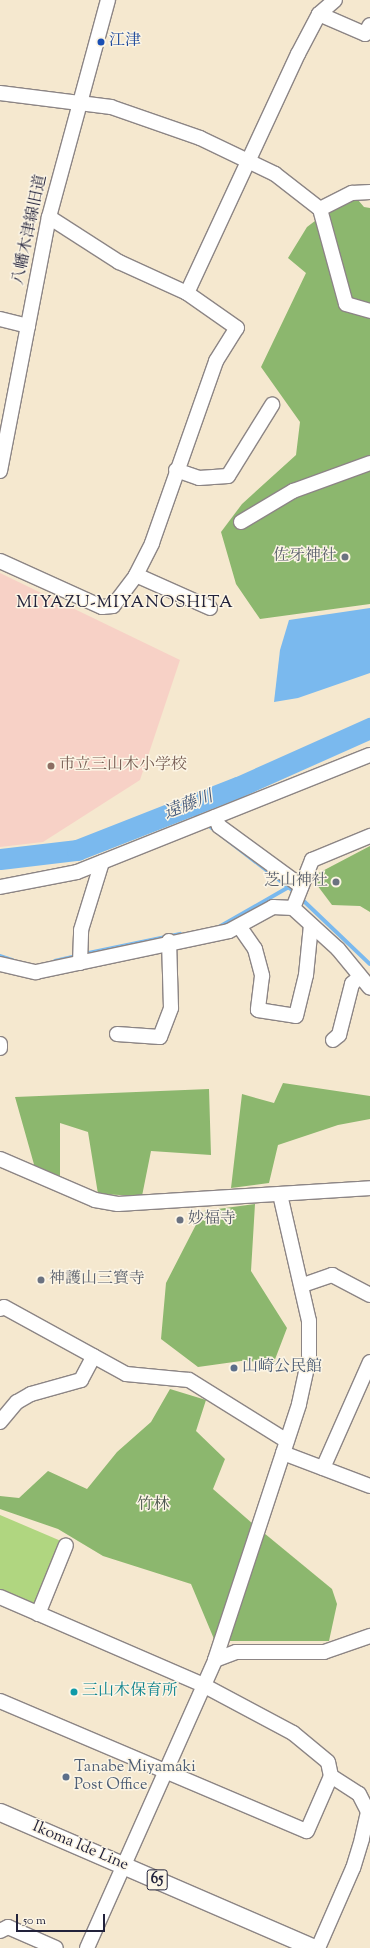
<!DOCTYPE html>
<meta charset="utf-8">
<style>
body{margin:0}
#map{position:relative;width:370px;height:1948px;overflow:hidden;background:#f5e8cf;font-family:"Sorts Mill Goudy","Noto Serif JP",serif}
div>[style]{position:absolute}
.built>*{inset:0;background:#f7d1c6}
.green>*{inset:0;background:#b0d680}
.forest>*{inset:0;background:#8cb76e}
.water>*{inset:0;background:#7ab9ee}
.stream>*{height:3.5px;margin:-1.75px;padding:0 1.75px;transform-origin:1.75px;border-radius:1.75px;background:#7ab9ee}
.river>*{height:21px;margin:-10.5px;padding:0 10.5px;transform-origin:10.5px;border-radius:10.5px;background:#7ab9ee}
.roads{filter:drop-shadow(1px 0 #8c8585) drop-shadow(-1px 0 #8c8585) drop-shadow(0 1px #8c8585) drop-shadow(0 -1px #8c8585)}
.minor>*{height:14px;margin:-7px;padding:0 7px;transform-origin:7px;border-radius:7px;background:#fff}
.major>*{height:17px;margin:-8.5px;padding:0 8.5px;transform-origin:8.5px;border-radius:8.5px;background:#fff}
.dots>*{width:11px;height:11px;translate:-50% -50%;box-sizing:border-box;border:2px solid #fcf5e5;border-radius:50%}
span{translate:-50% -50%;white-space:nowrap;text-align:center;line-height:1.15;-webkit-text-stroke:3px #fcf5e5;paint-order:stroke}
.shield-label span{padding:1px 3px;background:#fcf5e5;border:1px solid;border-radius:3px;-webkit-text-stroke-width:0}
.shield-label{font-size:15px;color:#22223b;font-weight:700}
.transit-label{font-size:16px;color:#164399}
.left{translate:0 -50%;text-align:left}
.street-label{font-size:16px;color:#22223b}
.worship-label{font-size:16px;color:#5b616d}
.right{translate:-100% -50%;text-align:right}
.education-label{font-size:16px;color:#785e54}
.service-label{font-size:16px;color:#4e5e75}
.park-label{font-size:16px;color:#4d5850}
.culture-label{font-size:16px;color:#0d838f}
.neighbourhood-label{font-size:17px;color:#22223b;letter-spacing:1px}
.water-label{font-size:17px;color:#41577a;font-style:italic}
.scale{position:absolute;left:16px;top:1914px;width:89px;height:18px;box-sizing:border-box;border:2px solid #22223b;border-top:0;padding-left:5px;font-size:12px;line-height:14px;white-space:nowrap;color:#22223b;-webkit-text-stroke:3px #fcf5e5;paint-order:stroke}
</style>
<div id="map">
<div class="built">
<i style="clip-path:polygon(0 573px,180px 660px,140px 780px,43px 842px,0 847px)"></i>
</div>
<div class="green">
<i style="clip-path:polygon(0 1515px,61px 1541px,35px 1606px,0 1590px)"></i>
</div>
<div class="forest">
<i style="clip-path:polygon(352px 193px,364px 207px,370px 208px,370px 604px,260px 619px,236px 584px,221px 532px,242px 504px,296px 455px,300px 422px,261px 367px,306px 273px,288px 258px,307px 227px)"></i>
<i style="clip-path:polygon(370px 846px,370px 912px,360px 906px,332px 905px,311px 877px)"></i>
<i style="clip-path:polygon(283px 1083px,370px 1096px,370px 1119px,338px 1125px,278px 1145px,269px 1183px,231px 1188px,242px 1094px,274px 1103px)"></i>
<i style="clip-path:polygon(209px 1089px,211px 1155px,151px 1151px,142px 1196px,98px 1194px,88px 1132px,60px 1123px,60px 1177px,35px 1168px,15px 1097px)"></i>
<i style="clip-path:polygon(255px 1204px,251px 1271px,287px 1328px,274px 1362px,241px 1361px,198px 1367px,161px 1339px,166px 1283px,203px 1211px)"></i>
<i style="clip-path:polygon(170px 1389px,206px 1400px,196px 1431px,225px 1459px,213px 1489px,253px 1524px,214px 1639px,191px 1584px,103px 1556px,58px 1529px,0 1509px,0 1496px,19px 1498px,48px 1471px,87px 1489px,117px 1452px,151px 1422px)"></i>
<i style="clip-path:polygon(264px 1533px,332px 1589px,337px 1604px,329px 1641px,227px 1641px)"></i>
</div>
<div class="water">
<i style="clip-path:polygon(370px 608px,370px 673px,298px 698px,274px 702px,280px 650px,289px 620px)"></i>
</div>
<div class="stream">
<i style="left:187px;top:806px;width:19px;rotate:43deg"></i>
<i style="left:207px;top:824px;width:111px;rotate:37.7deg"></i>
<i style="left:301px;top:898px;width:95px;rotate:43.7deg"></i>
<i style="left:219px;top:927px;width:81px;rotate:-29.7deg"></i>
<i style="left:84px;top:954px;width:98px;rotate:-11.8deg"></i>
<i style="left:0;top:956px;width:13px;rotate:18deg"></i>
<i style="left:55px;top:961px;width:22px;rotate:-13deg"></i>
</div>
<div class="river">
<i style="left:0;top:859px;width:78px;rotate:-6.7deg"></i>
<i style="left:77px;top:850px;width:173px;rotate:-21.4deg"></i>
<i style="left:238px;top:787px;width:145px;rotate:-24.1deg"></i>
</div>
<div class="roads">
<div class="minor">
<i style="left:319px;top:14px;width:50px;rotate:23.5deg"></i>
<i style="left:365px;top:34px;width:10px;rotate:-61deg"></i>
<i style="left:0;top:93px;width:112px;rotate:7.2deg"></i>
<i style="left:111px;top:107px;width:94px;rotate:19.2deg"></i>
<i style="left:200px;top:138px;width:83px;rotate:25.6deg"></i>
<i style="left:275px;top:174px;width:57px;rotate:37.9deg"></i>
<i style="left:320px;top:209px;width:98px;rotate:74.7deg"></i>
<i style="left:346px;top:304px;width:25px;rotate:16deg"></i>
<i style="left:320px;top:209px;width:36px;rotate:-27deg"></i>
<i style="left:352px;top:193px;width:18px;rotate:-3deg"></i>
<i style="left:187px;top:293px;width:264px;rotate:-65.1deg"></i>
<i style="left:298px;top:54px;width:45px;rotate:-62.3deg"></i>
<i style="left:319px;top:14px;width:21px;rotate:-41deg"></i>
<i style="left:0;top:319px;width:29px;rotate:14deg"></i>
<i style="left:176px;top:470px;width:24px;rotate:19deg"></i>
<i style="left:199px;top:478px;width:29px;rotate:-4deg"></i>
<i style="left:228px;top:476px;width:84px;rotate:-58.2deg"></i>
<i style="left:0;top:471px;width:259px;rotate:-79.1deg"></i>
<i style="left:49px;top:217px;width:225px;rotate:-74.8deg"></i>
<i style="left:241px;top:522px;width:61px;rotate:-30.8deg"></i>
<i style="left:293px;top:491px;width:82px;rotate:-20deg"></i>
<i style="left:0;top:561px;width:112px;rotate:24.3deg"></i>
<i style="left:102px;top:607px;width:11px;rotate:-5deg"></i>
<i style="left:113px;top:606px;width:39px;rotate:-53deg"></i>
<i style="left:136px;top:575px;width:36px;rotate:-63deg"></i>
<i style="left:152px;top:543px;width:193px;rotate:-70.6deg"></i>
<i style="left:216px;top:361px;width:39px;rotate:-58deg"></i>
<i style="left:237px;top:328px;width:61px;rotate:-145deg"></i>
<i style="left:187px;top:293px;width:75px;rotate:-155.5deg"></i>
<i style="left:119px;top:262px;width:83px;rotate:-147.3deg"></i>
<i style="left:136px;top:575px;width:81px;rotate:24deg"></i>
<i style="left:215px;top:817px;width:10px;rotate:66deg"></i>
<i style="left:219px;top:826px;width:102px;rotate:36.2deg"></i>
<i style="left:0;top:887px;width:78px;rotate:-11deg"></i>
<i style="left:77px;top:872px;width:315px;rotate:-21.8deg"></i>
<i style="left:293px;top:908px;width:52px;rotate:-68.4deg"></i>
<i style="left:312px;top:860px;width:63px;rotate:-22.5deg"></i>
<i style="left:239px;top:926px;width:28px;rotate:55deg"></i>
<i style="left:255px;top:949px;width:28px;rotate:75deg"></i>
<i style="left:262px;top:976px;width:34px;rotate:97deg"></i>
<i style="left:258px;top:1010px;width:38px;rotate:9deg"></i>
<i style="left:296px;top:1016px;width:42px;rotate:-76.3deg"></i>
<i style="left:306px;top:975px;width:50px;rotate:-84.3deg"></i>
<i style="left:80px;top:963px;width:33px;rotate:-88deg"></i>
<i style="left:81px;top:930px;width:71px;rotate:-72.8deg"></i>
<i style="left:0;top:964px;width:37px;rotate:13deg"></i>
<i style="left:36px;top:972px;width:197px;rotate:-12deg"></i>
<i style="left:229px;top:931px;width:50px;rotate:-28.6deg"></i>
<i style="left:273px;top:907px;width:20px;rotate:3deg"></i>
<i style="left:293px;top:908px;width:61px;rotate:42.3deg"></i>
<i style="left:338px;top:949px;width:50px;rotate:50.6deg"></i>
<i style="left:117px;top:1034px;width:43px;rotate:4deg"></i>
<i style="left:160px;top:1037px;width:31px;rotate:-69deg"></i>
<i style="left:171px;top:1008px;width:67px;rotate:-91.7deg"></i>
<i style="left:333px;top:1040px;width:8px;rotate:-40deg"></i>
<i style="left:339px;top:1035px;width:53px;rotate:-75.7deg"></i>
<i style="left:352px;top:984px;width:11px;rotate:-45deg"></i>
<i style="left:0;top:1044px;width:4px;rotate:90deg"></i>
<i style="left:0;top:1159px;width:103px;rotate:23.3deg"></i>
<i style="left:95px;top:1200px;width:23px;rotate:10deg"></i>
<i style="left:118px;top:1204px;width:253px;rotate:-3.6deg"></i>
<i style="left:303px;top:1285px;width:31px;rotate:-19deg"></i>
<i style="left:332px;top:1275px;width:43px;rotate:27.8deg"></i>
<i style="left:0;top:1309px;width:4px;rotate:-27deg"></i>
<i style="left:4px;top:1307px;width:139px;rotate:28.8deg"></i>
<i style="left:126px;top:1374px;width:63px;rotate:5.4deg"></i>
<i style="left:189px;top:1380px;width:115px;rotate:31.9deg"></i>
<i style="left:0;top:1422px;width:26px;rotate:-50deg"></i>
<i style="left:17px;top:1402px;width:16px;rotate:-30deg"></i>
<i style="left:31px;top:1394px;width:52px;rotate:-15.6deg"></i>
<i style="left:81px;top:1380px;width:27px;rotate:-62deg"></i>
<i style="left:283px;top:1453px;width:93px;rotate:20.8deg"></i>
<i style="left:323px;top:1468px;width:116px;rotate:-66.1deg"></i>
<i style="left:0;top:1597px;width:221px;rotate:23.4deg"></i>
<i style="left:203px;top:1685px;width:102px;rotate:28.1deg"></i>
<i style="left:293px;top:1733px;width:45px;rotate:39.6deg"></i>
<i style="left:328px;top:1762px;width:14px;rotate:78deg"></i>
<i style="left:331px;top:1776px;width:33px;rotate:33deg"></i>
<i style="left:359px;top:1794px;width:20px;rotate:63deg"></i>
<i style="left:368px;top:1812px;width:28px;rotate:103deg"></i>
<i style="left:362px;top:1839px;width:30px;rotate:107deg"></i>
<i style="left:353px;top:1868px;width:87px;rotate:113.6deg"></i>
<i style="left:38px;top:1614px;width:74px;rotate:-67.9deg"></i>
<i style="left:215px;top:1660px;width:22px;rotate:-21deg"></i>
<i style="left:236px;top:1652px;width:88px"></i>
<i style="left:324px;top:1652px;width:49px;rotate:-19.2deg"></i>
<i style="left:0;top:1701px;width:333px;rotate:23deg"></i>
<i style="left:307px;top:1831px;width:60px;rotate:-66.4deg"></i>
<i style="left:0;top:1931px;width:9px;rotate:-27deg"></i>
<i style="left:8px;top:1927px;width:52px;rotate:23.6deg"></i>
<i style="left:87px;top:1948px;width:315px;rotate:-66deg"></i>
<i style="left:215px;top:1660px;width:269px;rotate:-71.8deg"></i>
<i style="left:299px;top:1404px;width:47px;rotate:-77.7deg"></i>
<i style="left:309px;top:1358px;width:37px;rotate:-90deg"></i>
<i style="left:309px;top:1321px;width:130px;rotate:-102.9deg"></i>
</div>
<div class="major">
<i style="left:0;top:1812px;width:343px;rotate:23.4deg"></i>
</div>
</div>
<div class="dots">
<i style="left:101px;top:42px;background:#1a4fb4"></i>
<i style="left:345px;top:557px;background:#6b7280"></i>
<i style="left:51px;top:766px;background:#8d6e63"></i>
<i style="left:336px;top:882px;background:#6b7280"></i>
<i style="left:180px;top:1220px;background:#6b7280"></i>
<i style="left:41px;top:1280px;background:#6b7280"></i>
<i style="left:234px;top:1368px;background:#5c6f8a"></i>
<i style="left:74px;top:1692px;background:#0f9aa8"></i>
<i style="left:66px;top:1777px;background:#5c6f8a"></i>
</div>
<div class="shield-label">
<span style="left:157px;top:1880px">65</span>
</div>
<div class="transit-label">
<span class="left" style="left:109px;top:42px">江津</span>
</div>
<div class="street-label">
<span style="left:31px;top:230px;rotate:-78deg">八幡木津線旧道</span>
<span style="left:80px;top:1847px;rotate:23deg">Ikoma Ide Line</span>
</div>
<div class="worship-label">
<span class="right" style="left:337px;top:557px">佐牙神社</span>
<span class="right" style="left:328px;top:882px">芝山神社</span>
<span class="left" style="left:188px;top:1220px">妙福寺</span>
<span class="left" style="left:49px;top:1280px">神護山三寳寺</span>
</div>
<div class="education-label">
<span class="left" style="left:59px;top:766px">市立三山木小学校</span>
</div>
<div class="service-label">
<span class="left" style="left:242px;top:1368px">山崎公民館</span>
<span class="left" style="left:74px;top:1777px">Tanabe Miyamaki<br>Post Office</span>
</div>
<div class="park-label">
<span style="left:153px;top:1506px">竹林</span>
</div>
<div class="culture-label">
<span class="left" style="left:82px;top:1692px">三山木保育所</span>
</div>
<div class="neighbourhood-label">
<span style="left:125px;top:604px">MIYAZU-MIYANOSHITA</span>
</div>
<div class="water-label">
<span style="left:189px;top:806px;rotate:-21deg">遠藤川</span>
</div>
<div class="scale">50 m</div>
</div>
